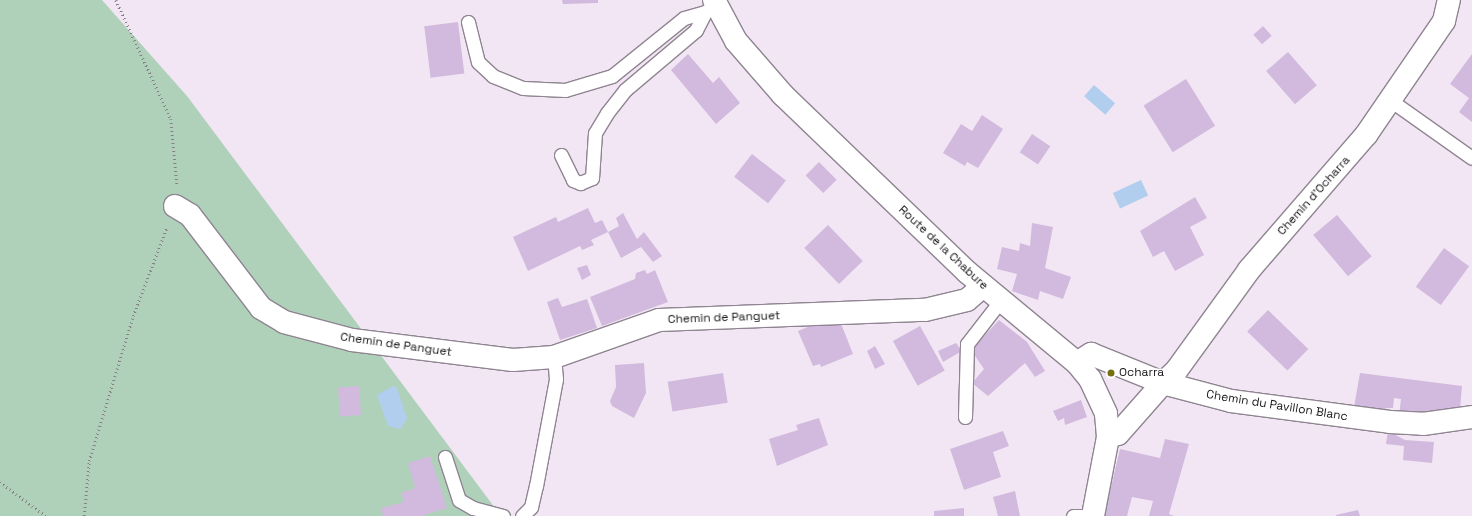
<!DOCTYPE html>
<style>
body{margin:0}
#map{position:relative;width:1472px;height:516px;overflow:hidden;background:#f2e6f4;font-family:"Space Grotesk",sans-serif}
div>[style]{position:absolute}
.green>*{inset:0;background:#afd1ba}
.water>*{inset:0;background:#b1ceee;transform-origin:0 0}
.building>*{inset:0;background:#d1badd;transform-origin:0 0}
.path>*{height:2.5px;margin-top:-1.25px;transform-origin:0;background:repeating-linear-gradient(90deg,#888089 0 1px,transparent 0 4px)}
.roads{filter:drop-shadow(1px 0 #8f8591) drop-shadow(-1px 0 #8f8591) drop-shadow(0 1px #8f8591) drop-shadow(0 -1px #8f8591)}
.service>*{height:13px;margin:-6.5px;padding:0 6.5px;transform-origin:6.5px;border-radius:6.5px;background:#fff}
.minor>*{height:22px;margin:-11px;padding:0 11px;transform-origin:11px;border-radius:11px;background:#fff}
.secondary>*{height:22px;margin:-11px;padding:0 11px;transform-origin:11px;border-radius:11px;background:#fff}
.dots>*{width:11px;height:11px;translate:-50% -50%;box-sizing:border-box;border:2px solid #fff;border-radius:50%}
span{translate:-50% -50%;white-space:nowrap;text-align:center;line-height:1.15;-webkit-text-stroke:3px #fff;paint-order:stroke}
.street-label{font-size:12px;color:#181418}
.poi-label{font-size:12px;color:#181418}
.left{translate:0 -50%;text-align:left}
</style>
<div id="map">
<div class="green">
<i style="clip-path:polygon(0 0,102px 0,187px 96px,501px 516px,0 516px)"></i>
</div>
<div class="water">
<i style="left:1094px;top:85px;width:28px;height:15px;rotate:41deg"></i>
<i style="left:1141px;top:180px;width:17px;height:31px;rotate:65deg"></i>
<i style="clip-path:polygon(393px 386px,397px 388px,407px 419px,400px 429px,388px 426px,377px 395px)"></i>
</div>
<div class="building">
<i style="clip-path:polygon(562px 0,598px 0,598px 3px,563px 4px)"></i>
<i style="left:458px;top:22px;width:52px;height:34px;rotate:83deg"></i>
<i style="left:1263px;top:26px;width:13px;height:13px;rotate:48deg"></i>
<i style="left:1288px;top:52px;width:44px;height:29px;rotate:49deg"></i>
<i style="clip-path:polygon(688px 54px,713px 83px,719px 77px,740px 103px,716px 124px,671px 70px)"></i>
<i style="clip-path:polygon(1472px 54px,1472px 122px,1459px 112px,1469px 98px,1450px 84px)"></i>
<i style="left:1186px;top:79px;width:55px;height:50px;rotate:58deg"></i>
<i style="clip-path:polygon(982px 115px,1003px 129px,978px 168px,967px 162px,965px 166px,943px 153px,961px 124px,972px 131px)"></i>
<i style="left:1032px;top:134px;width:22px;height:22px;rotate:34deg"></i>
<i style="left:752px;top:154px;width:43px;height:29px;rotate:38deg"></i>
<i style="left:819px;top:162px;width:25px;height:19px;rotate:45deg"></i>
<i style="clip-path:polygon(1195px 197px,1207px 218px,1190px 227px,1204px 255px,1175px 271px,1164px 251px,1153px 257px,1140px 231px)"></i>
<i style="clip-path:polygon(588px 208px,595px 223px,602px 220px,608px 232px,619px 226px,616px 218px,623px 213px,637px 239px,644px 232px,662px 256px,653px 262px,641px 247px,621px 258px,608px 232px,591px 240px,594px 245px,582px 250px,580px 246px,528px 271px,513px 237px,556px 217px,558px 222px)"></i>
<i style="left:1337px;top:215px;width:54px;height:31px;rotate:50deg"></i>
<i style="clip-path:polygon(1032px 223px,1053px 227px,1045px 268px,1071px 277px,1063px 299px,1040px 291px,1038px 300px,1012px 291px,1017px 274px,997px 269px,1002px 247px,1019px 251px,1020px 243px,1030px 246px)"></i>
<i style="left:828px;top:225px;width:50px;height:33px;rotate:46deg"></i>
<i style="left:1444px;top:248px;width:31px;height:48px;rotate:36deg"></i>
<i style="clip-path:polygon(587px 265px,591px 275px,582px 280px,577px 268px)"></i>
<i style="clip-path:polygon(645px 270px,647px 274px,655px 270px,668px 302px,602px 326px,590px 297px,635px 279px,636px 273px)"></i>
<i style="clip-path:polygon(558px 298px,562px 307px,587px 299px,597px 328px,560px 340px,547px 302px)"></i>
<i style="left:1268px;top:310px;width:56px;height:30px;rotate:44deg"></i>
<i style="clip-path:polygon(825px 320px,828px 326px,840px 321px,853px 354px,821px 367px,820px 364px,813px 366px,798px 331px)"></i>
<i style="clip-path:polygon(999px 320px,1027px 342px,1045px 371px,1035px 377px,1025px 363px,988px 396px,972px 383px,984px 369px,971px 350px)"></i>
<i style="left:920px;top:326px;width:51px;height:31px;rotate:61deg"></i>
<i style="clip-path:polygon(956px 343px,962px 351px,943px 362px,938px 351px)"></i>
<i style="clip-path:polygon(875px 346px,885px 364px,875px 369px,867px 351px)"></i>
<i style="clip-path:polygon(644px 363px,646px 393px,634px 418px,612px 406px,610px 401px,616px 387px,615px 365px)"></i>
<i style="left:723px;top:373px;width:30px;height:56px;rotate:81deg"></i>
<i style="clip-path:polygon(1360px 373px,1462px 386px,1460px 409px,1436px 410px,1435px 415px,1399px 416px,1401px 399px,1394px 398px,1393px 408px,1386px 408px,1385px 415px,1354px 407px)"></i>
<i style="left:359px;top:386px;width:29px;height:21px;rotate:86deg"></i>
<i style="clip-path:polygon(1081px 400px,1087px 417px,1065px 425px,1064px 418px,1058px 421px,1053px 411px)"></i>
<i style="clip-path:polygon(819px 418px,828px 445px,777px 466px,769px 439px,798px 430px,796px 425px)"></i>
<i style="clip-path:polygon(1003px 431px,1009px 446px,993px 452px,1001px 477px,964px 490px,950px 449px)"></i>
<i style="clip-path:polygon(1388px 431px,1405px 440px,1434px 442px,1432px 463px,1403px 460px,1404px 446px,1386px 444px)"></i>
<i style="clip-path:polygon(1165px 439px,1189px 444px,1169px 514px,1174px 516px,1149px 516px,1153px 501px,1132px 497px,1127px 516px,1104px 516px,1120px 449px,1160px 458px)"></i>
<i style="clip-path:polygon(430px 456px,447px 508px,421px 516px,383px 516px,381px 508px,404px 502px,401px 493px,415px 488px,408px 463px)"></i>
<i style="clip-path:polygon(1015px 491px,1020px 516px,998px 516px,993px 497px)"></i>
<i style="clip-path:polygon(964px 508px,964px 516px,934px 516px,934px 511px)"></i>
<i style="clip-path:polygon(1358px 510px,1360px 516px,1336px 516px,1336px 515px)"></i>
</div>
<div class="path">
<i style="left:116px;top:0;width:131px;rotate:65.2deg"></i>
<i style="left:171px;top:119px;width:65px;rotate:84.7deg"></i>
<i style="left:0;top:482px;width:57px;rotate:36.5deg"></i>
<i style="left:84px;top:516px;width:55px;rotate:-84.8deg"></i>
<i style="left:89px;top:461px;width:152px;rotate:-73.1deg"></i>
<i style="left:133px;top:316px;width:95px;rotate:-69.1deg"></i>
</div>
<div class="roads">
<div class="service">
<i style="left:468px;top:22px;width:41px;rotate:76deg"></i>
<i style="left:478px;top:62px;width:21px;rotate:43deg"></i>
<i style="left:493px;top:76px;width:32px;rotate:22deg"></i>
<i style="left:523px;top:88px;width:42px;rotate:2.7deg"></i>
<i style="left:565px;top:90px;width:49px;rotate:-16.6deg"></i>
<i style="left:612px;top:76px;width:92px;rotate:-38.9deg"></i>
<i style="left:684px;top:18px;width:22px;rotate:-16deg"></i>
<i style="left:1390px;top:100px;width:100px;rotate:35.3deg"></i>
<i style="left:561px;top:155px;width:28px;rotate:64deg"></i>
<i style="left:573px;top:180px;width:8px;rotate:23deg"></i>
<i style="left:580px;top:183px;width:13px;rotate:-23deg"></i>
<i style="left:592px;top:178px;width:45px;rotate:-86.2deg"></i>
<i style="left:595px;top:133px;width:23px;rotate:-59deg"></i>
<i style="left:607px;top:113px;width:29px;rotate:-52deg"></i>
<i style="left:625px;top:90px;width:93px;rotate:-40.2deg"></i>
<i style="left:696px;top:30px;width:20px;rotate:-63deg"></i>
<i style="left:705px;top:12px;width:6px;rotate:-31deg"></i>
<i style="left:965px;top:417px;width:73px;rotate:-88.4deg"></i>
<i style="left:967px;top:344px;width:56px;rotate:-52.3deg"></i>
<i style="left:445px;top:457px;width:45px;rotate:72deg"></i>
<i style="left:459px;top:500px;width:16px;rotate:30deg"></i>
<i style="left:473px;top:508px;width:31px;rotate:15deg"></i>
<i style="left:522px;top:516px;width:13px;rotate:-45deg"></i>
<i style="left:531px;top:507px;width:22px;rotate:-77deg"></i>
<i style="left:536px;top:486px;width:109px;rotate:-79.4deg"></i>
<i style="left:556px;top:379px;width:22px;rotate:-95deg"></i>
<i style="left:1073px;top:516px;width:13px"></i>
</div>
<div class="minor">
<i style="left:175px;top:206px;width:17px;rotate:31deg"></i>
<i style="left:190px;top:215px;width:117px;rotate:52.6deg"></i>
<i style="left:261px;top:308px;width:27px;rotate:31deg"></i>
<i style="left:284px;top:322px;width:70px;rotate:14.8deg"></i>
<i style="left:352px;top:340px;width:162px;rotate:7.1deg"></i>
<i style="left:513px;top:360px;width:41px;rotate:-4.2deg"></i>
<i style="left:554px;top:357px;width:111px;rotate:-19.4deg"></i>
<i style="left:659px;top:320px;width:266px;rotate:-2.2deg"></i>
<i style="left:925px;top:310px;width:43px;rotate:-13.4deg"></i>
<i style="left:967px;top:300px;width:21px;rotate:-41deg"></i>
<i style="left:1077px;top:363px;width:17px;rotate:-33deg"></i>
<i style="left:1091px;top:354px;width:78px;rotate:21.9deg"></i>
<i style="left:1163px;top:383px;width:18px;rotate:-43deg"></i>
<i style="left:1176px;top:371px;width:125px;rotate:-54.1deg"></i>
<i style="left:1249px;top:270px;width:179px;rotate:-49.1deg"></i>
<i style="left:1366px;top:135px;width:138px;rotate:-55.6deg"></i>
<i style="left:1444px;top:21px;width:22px;rotate:-77deg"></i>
<i style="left:1108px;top:437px;width:10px;rotate:-17deg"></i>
<i style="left:1118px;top:434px;width:68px;rotate:-48.6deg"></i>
<i style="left:1163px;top:383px;width:70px;rotate:14.8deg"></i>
<i style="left:1231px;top:401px;width:160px;rotate:7.5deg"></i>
<i style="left:1390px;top:422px;width:33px;rotate:3deg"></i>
<i style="left:1423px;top:424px;width:49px;rotate:-8.1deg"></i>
</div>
<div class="secondary">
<i style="left:714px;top:0;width:47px;rotate:61.8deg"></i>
<i style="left:736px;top:41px;width:72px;rotate:49deg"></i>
<i style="left:783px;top:95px;width:255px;rotate:43.9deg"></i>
<i style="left:967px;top:272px;width:143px;rotate:39.6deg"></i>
<i style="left:1077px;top:363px;width:21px;rotate:51deg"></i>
<i style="left:1090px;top:379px;width:38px;rotate:65deg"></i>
<i style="left:1106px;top:414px;width:23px;rotate:85deg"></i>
<i style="left:1108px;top:437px;width:80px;rotate:100.8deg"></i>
</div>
</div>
<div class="dots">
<i style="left:1111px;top:373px;background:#767011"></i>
</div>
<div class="street-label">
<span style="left:1314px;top:196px;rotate:-48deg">Chemin d'Ocharra</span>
<span style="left:943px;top:248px;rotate:43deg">Route de la Chabure</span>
<span style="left:724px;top:318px;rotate:-2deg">Chemin de Panguet</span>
<span style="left:396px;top:345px;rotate:8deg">Chemin de Panguet</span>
<span style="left:1277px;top:406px;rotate:9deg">Chemin du Pavillon Blanc</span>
</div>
<div class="poi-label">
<span class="left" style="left:1119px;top:373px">Ocharra</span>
</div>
</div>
